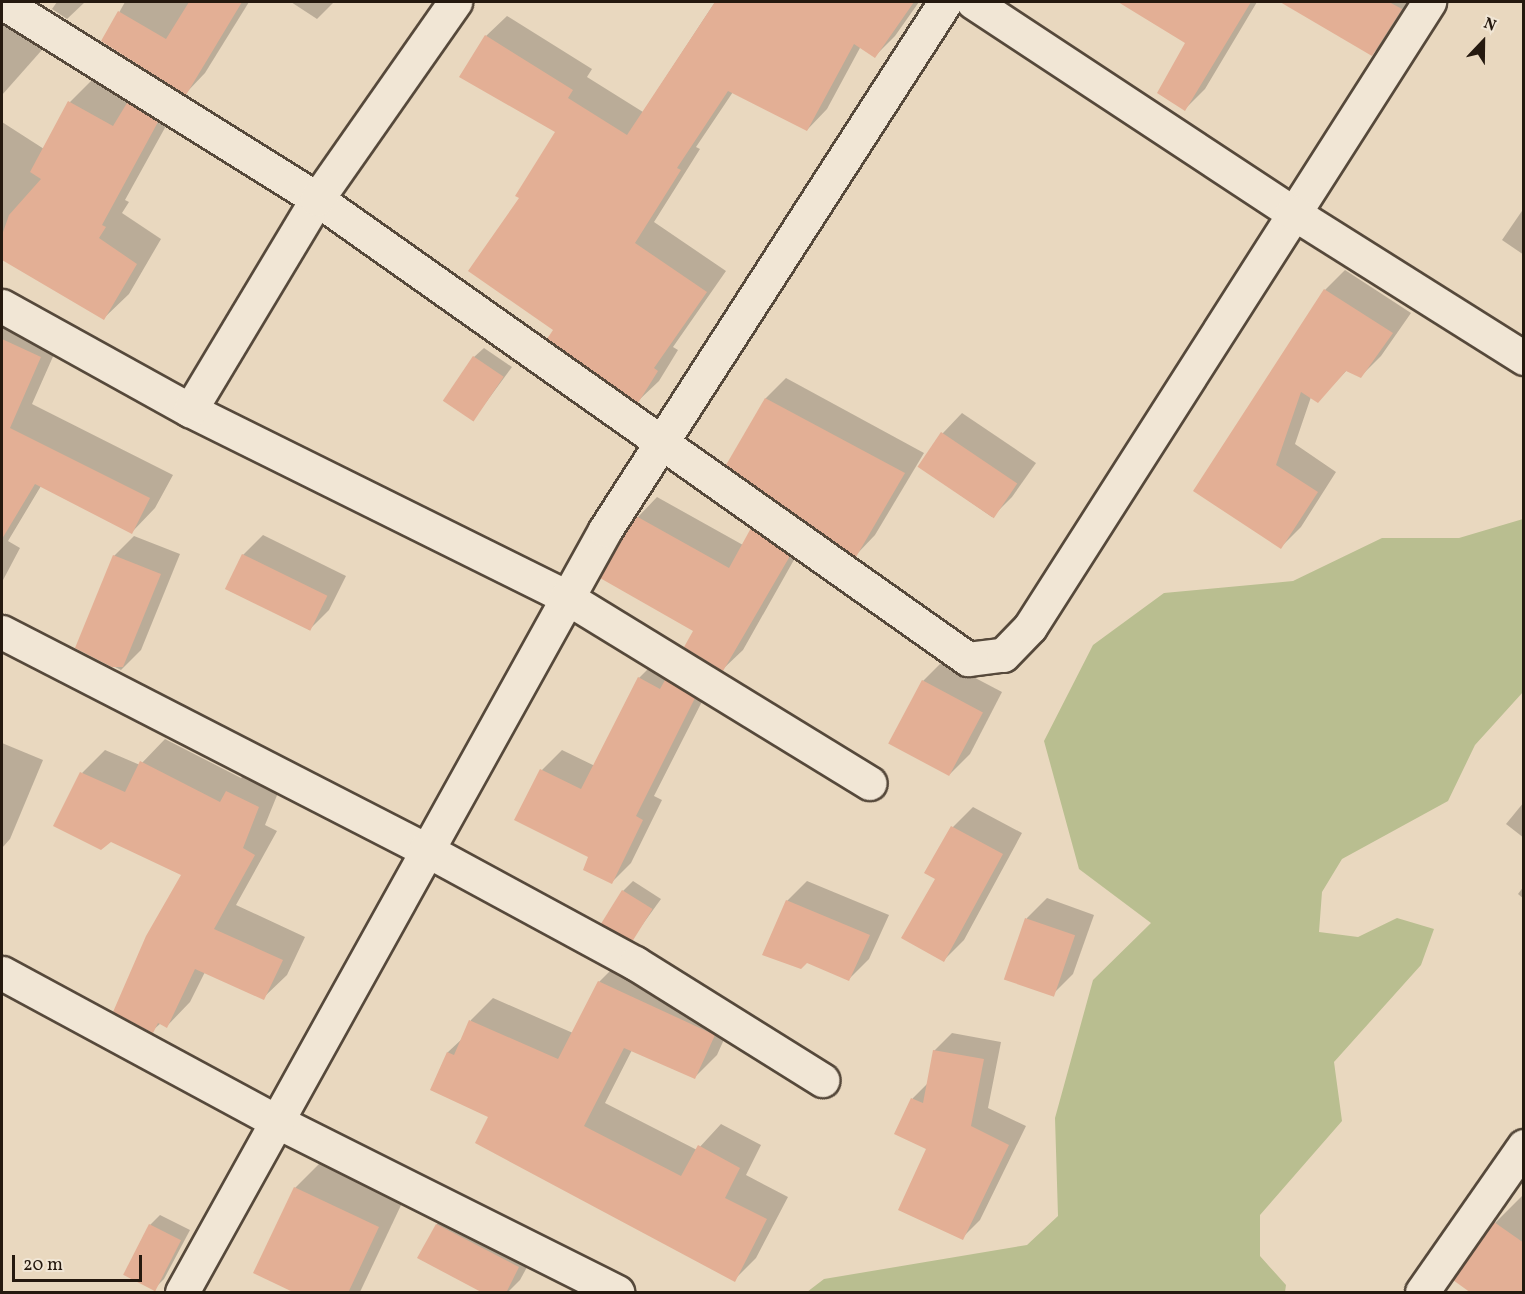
<!DOCTYPE html>
<style>
body{margin:0}
#map{position:relative;width:1525px;height:1294px;overflow:hidden;background:#e9d8bf;font-family:Vollkorn,serif}
div>[style]{position:absolute}
.green>*{inset:0;background:#b9be90}
.shadow>*{inset:0;background:#0003}
.building>*{inset:0;background:#e3af95;transform-origin:0 0}
.roads{filter:drop-shadow(2px 0 #56493b) drop-shadow(-2px 0 #56493b) drop-shadow(0 2px #56493b) drop-shadow(0 -2px #56493b)}
.minor>*{height:33px;margin:-16.5px;padding:0 16.5px;transform-origin:16.5px;border-radius:16.5px;background:#f1e6d5}
span{translate:-50% -50%;white-space:nowrap;text-align:center;line-height:1.15;-webkit-text-stroke:5px #f1e6d5;paint-order:stroke}
.frame{position:absolute;inset:0;border:3px solid #25190f;pointer-events:none}
.north{position:absolute;left:1453px;top:12px;width:60px;height:60px;-webkit-text-stroke:4px #f1e6d5;paint-order:stroke;rotate:22deg;font-size:16px;font-weight:700;line-height:24px;text-align:center;color:#25190f}
.north::after{content:'';display:block;margin:auto;width:21px;height:27px;background:#25190f;clip-path:polygon(50% 0,100% 100%,50% 72%,0 100%)}
.scale{position:absolute;left:12px;top:1255px;width:130px;height:27px;box-sizing:border-box;border:3px solid #25190f;border-top:0;padding-left:8px;font-size:18px;line-height:21px;white-space:nowrap;color:#25190f;-webkit-text-stroke:4px #f1e6d5;paint-order:stroke}
</style>
<div id="map">
<div class="green">
<i style="clip-path:polygon(1523px 519px,1523px 692px,1475px 745px,1448px 801px,1342px 859px,1322px 892px,1319px 932px,1358px 937px,1397px 918px,1434px 929px,1421px 965px,1334px 1062px,1342px 1121px,1260px 1215px,1260px 1256px,1286px 1285px,1285px 1292px,807px 1292px,824px 1279px,1027px 1245px,1058px 1216px,1055px 1118px,1093px 980px,1151px 923px,1079px 869px,1044px 741px,1093px 645px,1164px 593px,1293px 581px,1382px 538px,1459px 538px)"></i>
</div>
<div class="shadow">
<i style="clip-path:polygon(57px 2px,85px 2px,67px 19px,52px 9px)"></i>
<i style="clip-path:polygon(125px 2px,249px 2px,205px 73px,186px 93px,103px 41px)"></i>
<i style="clip-path:polygon(291px 2px,334px 2px,317px 19px)"></i>
<i style="clip-path:polygon(715px 2px,919px 2px,895px 36px,875px 56px,861px 46px,827px 109px,807px 130px,733px 92px,696px 147px,700px 149px,654px 222px,726px 271px,673px 347px,678px 350px,659px 381px,638px 401px,555px 330px,521px 198px,557px 132px,486px 36px,507px 16px,592px 69px,587px 77px,643px 112px)"></i>
<i style="clip-path:polygon(1130px 2px,1257px 2px,1205px 89px,1185px 109px,1187px 43px,1127px 5px)"></i>
<i style="clip-path:polygon(1283px 2px,1412px 2px,1390px 37px,1372px 54px)"></i>
<i style="clip-path:polygon(12px 16px,49px 42px,2px 95px,2px 26px)"></i>
<i style="clip-path:polygon(94px 78px,182px 97px,125px 200px,129px 202px,122px 213px,161px 239px,129px 294px,104px 318px,2px 258px,2px 122px,44px 149px,70px 102px)"></i>
<i style="clip-path:polygon(1524px 208px,1524px 255px,1502px 240px)"></i>
<i style="clip-path:polygon(1345px 270px,1411px 313px,1381px 356px,1361px 376px,1347px 370px,1318px 401px,1311px 397px,1295px 444px,1336px 472px,1301px 527px,1281px 547px,1195px 491px,1325px 290px)"></i>
<i style="clip-path:polygon(2px 317px,63px 334px,32px 404px,173px 475px,155px 508px,132px 532px,41px 486px,8px 541px,20px 548px,2px 582px)"></i>
<i style="clip-path:polygon(484px 348px,512px 367px,473px 420px,474px 357px)"></i>
<i style="clip-path:polygon(786px 378px,924px 453px,875px 535px,856px 555px,728px 465px,766px 398px)"></i>
<i style="clip-path:polygon(962px 413px,1036px 463px,1012px 497px,992px 517px,919px 466px,943px 433px)"></i>
<i style="clip-path:polygon(657px 497px,743px 545px,772px 510px,808px 535px,743px 650px,723px 669px,695px 630px,638px 517px)"></i>
<i style="clip-path:polygon(263px 535px,346px 576px,329px 610px,309px 630px,243px 555px)"></i>
<i style="clip-path:polygon(134px 536px,180px 554px,141px 650px,121px 670px,77px 648px,114px 556px)"></i>
<i style="clip-path:polygon(659px 658px,714px 678px,654px 796px,662px 800px,631px 863px,611px 883px,590px 856px,516px 819px,542px 770px,562px 750px,595px 766px,639px 678px)"></i>
<i style="clip-path:polygon(943px 661px,1002px 692px,970px 754px,950px 774px,923px 681px)"></i>
<i style="clip-path:polygon(165px 739px,241px 778px,251px 768px,282px 783px,265px 825px,277px 831px,236px 905px,305px 937px,287px 975px,263px 998px,205px 972px,190px 1002px,167px 1026px,161px 1023px,152px 1031px,183px 874px,82px 773px,105px 750px,140px 765px)"></i>
<i style="clip-path:polygon(2px 743px,43px 760px,10px 839px,2px 848px)"></i>
<i style="clip-path:polygon(1524px 802px,1524px 838px,1506px 824px)"></i>
<i style="clip-path:polygon(973px 807px,1022px 833px,964px 940px,944px 960px,937px 878px,926px 873px,953px 827px)"></i>
<i style="clip-path:polygon(633px 881px,661px 899px,632px 939px,623px 891px)"></i>
<i style="clip-path:polygon(807px 881px,889px 915px,869px 959px,849px 979px,807px 962px,787px 901px)"></i>
<i style="clip-path:polygon(1524px 886px,1524px 899px,1518px 894px)"></i>
<i style="clip-path:polygon(1047px 898px,1094px 915px,1073px 974px,1053px 994px,1006px 978px,1027px 918px)"></i>
<i style="clip-path:polygon(621px 960px,736px 1013px,717px 1055px,695px 1077px,632px 1050px,605px 1103px,697px 1150px,721px 1124px,761px 1145px,746px 1175px,788px 1197px,756px 1258px,734px 1280px,490px 1117px,432px 1090px,448px 1052px,463px 1038px,471px 1020px,493px 998px,573px 1033px,599px 982px)"></i>
<i style="clip-path:polygon(952px 1033px,1001px 1042px,988px 1108px,1026px 1126px,980px 1220px,962px 1238px,928px 1148px,896px 1133px,913px 1098px,928px 1083px,934px 1051px)"></i>
<i style="clip-path:polygon(321px 1162px,403px 1201px,360px 1292px,299px 1292px,295px 1188px)"></i>
<i style="clip-path:polygon(1524px 1194px,1524px 1292px,1495px 1223px)"></i>
<i style="clip-path:polygon(457px 1204px,538px 1247px,520px 1280px,508px 1292px,487px 1292px,419px 1257px,437px 1224px)"></i>
<i style="clip-path:polygon(160px 1215px,190px 1230px,164px 1279px,154px 1289px,125px 1274px,150px 1225px)"></i>
</div>
<div class="building">
<i style="clip-path:polygon(189px 2px,242px 2px,186px 95px,101px 41px,118px 11px,166px 39px)"></i>
<i style="clip-path:polygon(715px 2px,914px 2px,875px 58px,854px 44px,807px 131px,728px 91px,677px 168px,681px 170px,635px 243px,707px 292px,654px 368px,658px 371px,638px 403px,547px 339px,553px 330px,468px 271px,519px 198px,515px 196px,555px 132px,459px 77px,485px 35px,573px 90px,568px 98px,627px 135px)"></i>
<i style="clip-path:polygon(1118px 2px,1251px 2px,1185px 111px,1157px 93px,1185px 43px)"></i>
<i style="clip-path:polygon(1280px 2px,1389px 2px,1402px 9px,1372px 56px)"></i>
<i style="clip-path:polygon(68px 101px,113px 126px,127px 103px,158px 122px,102px 225px,106px 227px,99px 238px,137px 264px,104px 320px,2px 260px,2px 235px,9px 215px,41px 179px,30px 172px)"></i>
<i style="clip-path:polygon(1324px 289px,1393px 333px,1361px 378px,1346px 371px,1318px 403px,1301px 392px,1276px 465px,1318px 492px,1281px 549px,1193px 491px)"></i>
<i style="clip-path:polygon(2px 339px,41px 357px,10px 428px,150px 498px,132px 534px,35px 484px,2px 539px)"></i>
<i style="left:473px;top:356px;width:37px;height:54px;rotate:34deg"></i>
<i style="clip-path:polygon(765px 398px,905px 473px,856px 557px,726px 465px)"></i>
<i style="left:941px;top:432px;width:92px;height:42px;rotate:34deg"></i>
<i style="clip-path:polygon(636px 516px,729px 568px,751px 528px,790px 556px,723px 671px,684px 647px,693px 631px,600px 578px)"></i>
<i style="left:242px;top:554px;width:95px;height:39px;rotate:26deg"></i>
<i style="clip-path:polygon(113px 555px,161px 574px,123px 667px,112px 667px,75px 648px)"></i>
<i style="clip-path:polygon(638px 677px,660px 689px,665px 680px,695px 698px,636px 816px,643px 820px,612px 884px,583px 870px,588px 857px,514px 820px,540px 769px,581px 789px)"></i>
<i style="left:922px;top:680px;width:69px;height:72px;rotate:28deg"></i>
<i style="clip-path:polygon(140px 761px,220px 802px,226px 791px,259px 807px,243px 848px,255px 855px,214px 929px,283px 960px,264px 1000px,195px 969px,167px 1028px,158px 1023px,153px 1033px,113px 1012px,146px 936px,181px 875px,111px 842px,101px 850px,53px 826px,80px 772px,125px 792px)"></i>
<i style="clip-path:polygon(951px 826px,1003px 854px,944px 962px,901px 938px,935px 879px,924px 873px)"></i>
<i style="left:622px;top:890px;width:36px;height:40px;rotate:32deg"></i>
<i style="clip-path:polygon(786px 900px,870px 935px,849px 981px,807px 963px,801px 969px,762px 955px)"></i>
<i style="left:1025px;top:918px;width:53px;height:65px;rotate:19deg"></i>
<i style="clip-path:polygon(598px 981px,715px 1035px,695px 1079px,624px 1048px,584px 1126px,681px 1176px,698px 1145px,740px 1168px,725px 1198px,767px 1219px,735px 1282px,475px 1143px,488px 1117px,430px 1090px,447px 1052px,454px 1055px,469px 1020px,558px 1059px)"></i>
<i style="clip-path:polygon(933px 1050px,984px 1059px,971px 1126px,1009px 1145px,963px 1240px,898px 1210px,926px 1149px,894px 1134px,911px 1098px,923px 1103px)"></i>
<i style="clip-path:polygon(294px 1187px,379px 1227px,348px 1293px,295px 1293px,253px 1273px)"></i>
<i style="clip-path:polygon(1494px 1222px,1524px 1243px,1524px 1293px,1471px 1293px,1453px 1280px)"></i>
<i style="left:149px;top:1224px;width:36px;height:57px;rotate:27deg"></i>
<i style="clip-path:polygon(436px 1224px,519px 1267px,506px 1293px,483px 1293px,417px 1258px)"></i>
</div>
<div class="roads">
<div class="minor">
<i style="left:2px;top:2px;width:372px;rotate:32deg"></i>
<i style="left:317px;top:199px;width:797px;rotate:35.25deg"></i>
<i style="left:968px;top:659px;width:35px;rotate:-7deg"></i>
<i style="left:1003px;top:655px;width:39px;rotate:-46deg"></i>
<i style="left:1030px;top:627px;width:742px;rotate:-57.45deg"></i>
<i style="left:973px;top:2px;width:382px;rotate:33.4deg"></i>
<i style="left:1292px;top:212px;width:274px;rotate:32.2deg"></i>
<i style="left:2px;top:306px;width:215px;rotate:29deg"></i>
<i style="left:190px;top:410px;width:420px;rotate:26.4deg"></i>
<i style="left:566px;top:597px;width:356px;rotate:31.5deg"></i>
<i style="left:190px;top:410px;width:246px;rotate:-59deg"></i>
<i style="left:317px;top:199px;width:241px;rotate:-55deg"></i>
<i style="left:2px;top:632px;width:475px;rotate:27.2deg"></i>
<i style="left:425px;top:849px;width:239px;rotate:28.5deg"></i>
<i style="left:635px;top:963px;width:221px;rotate:32deg"></i>
<i style="left:2px;top:973px;width:309px;rotate:28.4deg"></i>
<i style="left:274px;top:1120px;width:384px;rotate:26.6deg"></i>
<i style="left:182px;top:1292px;width:872px;rotate:-60.96deg"></i>
<i style="left:605px;top:530px;width:628px;rotate:-57.22deg"></i>
<i style="left:1422px;top:1292px;width:178px;rotate:-55.1deg"></i>
</div>
</div>
<div class="frame"></div>
<div class="north">N</div>
<div class="scale">20 m</div>
</div>
